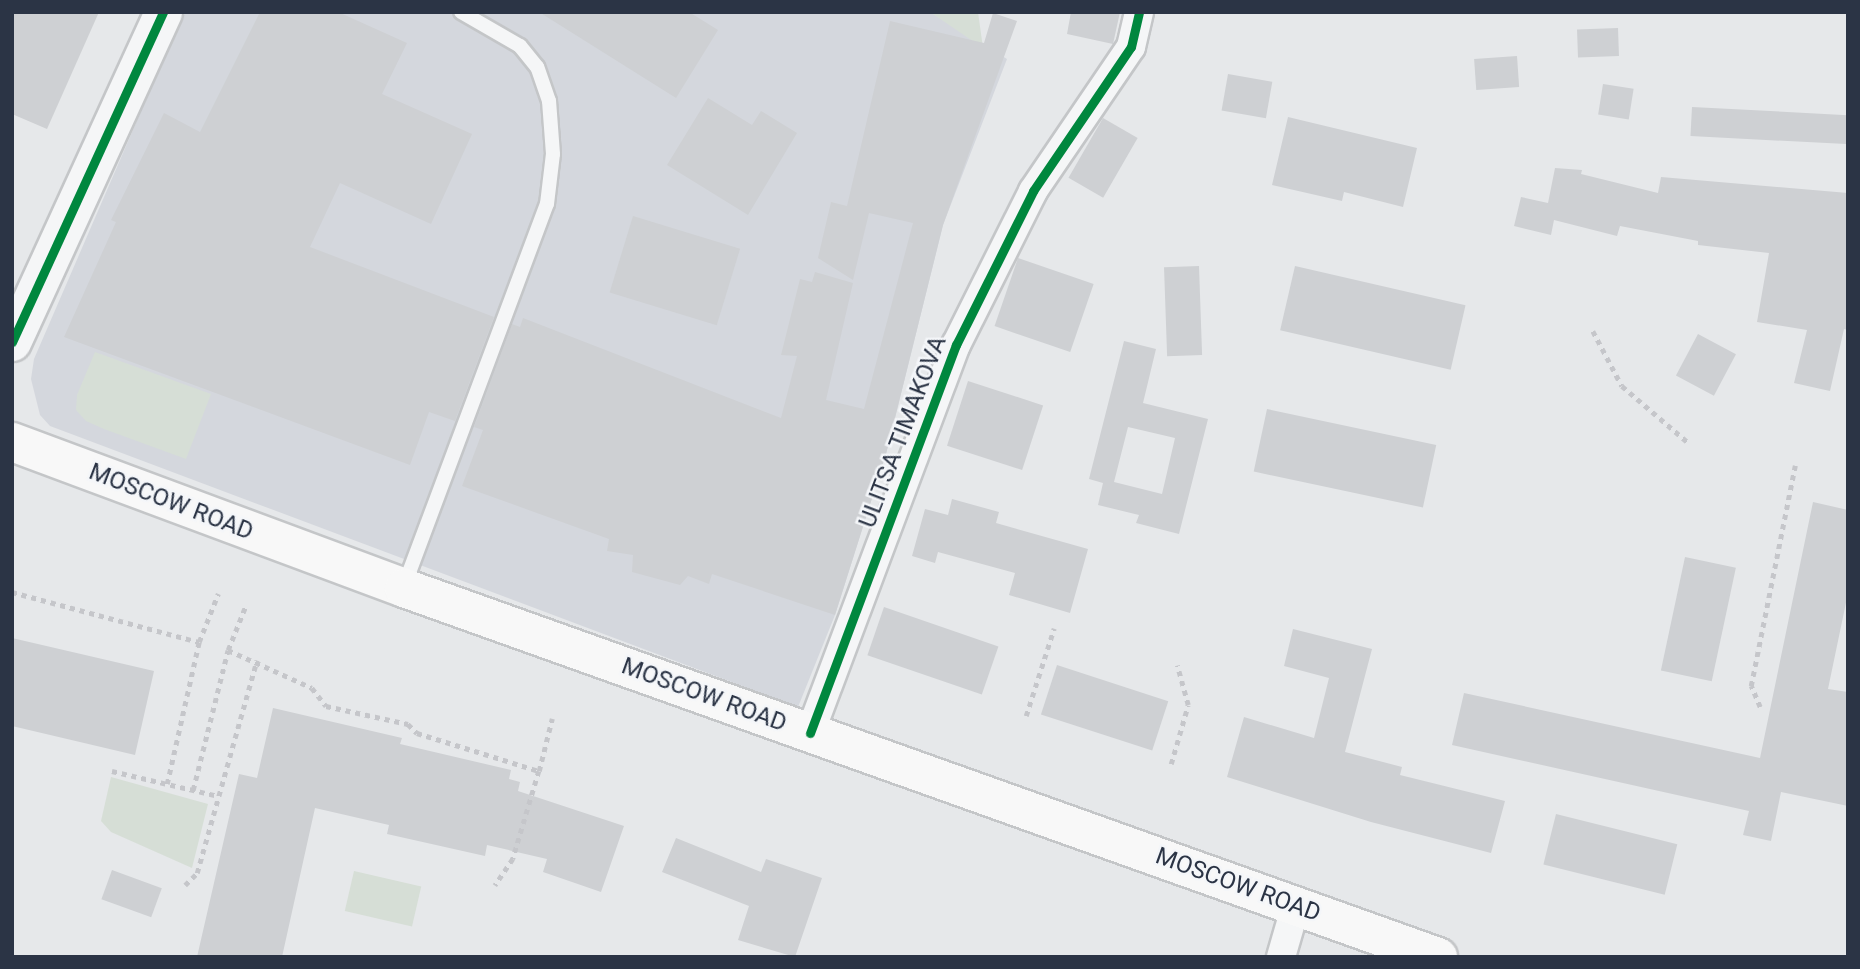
<!DOCTYPE html>
<style>
body{margin:0}
#map{position:relative;width:1860px;height:969px;overflow:hidden;background:#e6e8ea;font-family:Roboto,sans-serif}
div>[style]{position:absolute}
.built>*{inset:0;background:#d4d7dd}
.green>*{inset:0;background:#d6ded6;transform-origin:0 0}
.building>*{inset:0;background:#ced0d3;transform-origin:0 0}
.path>*{height:4.5px;margin-top:-2.25px;transform-origin:0;background:repeating-linear-gradient(90deg,#c5c6ca 0 5px,transparent 0 10px)}
.roads{filter:drop-shadow(2px 0 #c4c6c8) drop-shadow(-2px 0 #c4c6c8) drop-shadow(0 2px #c4c6c8) drop-shadow(0 -2px #c4c6c8)}
.service>*{height:14px;margin:-7px;padding:0 7px;transform-origin:7px;border-radius:7px;background:#f5f6f7}
.minor>*{height:28px;margin:-14px;padding:0 14px;transform-origin:14px;border-radius:14px;background:#f5f6f7}
.tertiary>*{height:37px;margin:-18.5px;padding:0 18.5px;transform-origin:18.5px;border-radius:18.5px;background:#f5f6f7}
.secondary>*{height:38px;margin:-19px;padding:0 19px;transform-origin:19px;border-radius:19px;background:#f8f8f8}
.cycleway>*{height:9px;margin:-4.5px;padding:0 4.5px;transform-origin:4.5px;border-radius:4.5px;background:#00873e}
span{translate:-50% -50%;white-space:nowrap;text-align:center;line-height:1.15;-webkit-text-stroke:5px #f4f6f9;paint-order:stroke}
.street-label{font-size:24px;color:#2b3445}
.frame{position:absolute;inset:0;border:14px solid #2b3445;pointer-events:none}
</style>
<div id="map">
<div class="built">
<i style="clip-path:polygon(184px 12px,930px 12px,1007px 59px,943px 225px,886px 454px,835px 615px,798px 707px,50px 426px,40px 415px,31px 379px,34px 359px)"></i>
</div>
<div class="green">
<i style="clip-path:polygon(930px 12px,978px 12px,983px 48px)"></i>
<i style="clip-path:polygon(95px 352px,211px 394px,186px 459px,104px 429px,86px 421px,76px 410px,77px 395px)"></i>
<i style="clip-path:polygon(111px 777px,208px 804px,192px 868px,111px 832px,101px 821px)"></i>
<i style="left:354px;top:871px;width:69px;height:41px;rotate:13deg"></i>
</div>
<div class="building">
<i style="clip-path:polygon(12px 12px,99px 12px,47px 129px,12px 114px)"></i>
<i style="clip-path:polygon(260px 12px,338px 12px,407px 43px,382px 94px,472px 134px,431px 224px,340px 183px,310px 247px,494px 317px,455px 421px,429px 412px,410px 465px,64px 337px,116px 222px,111px 220px,164px 113px,200px 132px)"></i>
<i style="clip-path:polygon(539px 12px,689px 12px,718px 30px,676px 98px)"></i>
<i style="clip-path:polygon(1071px 12px,1120px 12px,1113px 44px,1067px 34px)"></i>
<i style="clip-path:polygon(993px 13px,1017px 21px,943px 225px,886px 454px,835px 615px,712px 574px,709px 584px,688px 576px,680px 585px,632px 572px,633px 555px,607px 551px,609px 539px,462px 486px,483px 430px,474px 427px,512px 324px,520px 327px,523px 318px,781px 418px,797px 356px,781px 355px,800px 279px,812px 282px,815px 272px,853px 283px,826px 400px,864px 409px,913px 223px,869px 213px,853px 280px,818px 258px,831px 202px,847px 206px,890px 21px,984px 43px)"></i>
<i style="left:1618px;top:28px;width:28px;height:41px;rotate:88deg"></i>
<i style="left:1517px;top:56px;width:31px;height:43px;rotate:86deg"></i>
<i style="left:1228px;top:74px;width:45px;height:37px;rotate:10deg"></i>
<i style="left:1603px;top:84px;width:31px;height:31px;rotate:9deg"></i>
<i style="clip-path:polygon(708px 98px,752px 125px,761px 111px,797px 133px,748px 215px,667px 165px)"></i>
<i style="left:1692px;top:107px;width:156px;height:29px;rotate:3deg"></i>
<i style="clip-path:polygon(1288px 117px,1417px 148px,1403px 207px,1344px 192px,1342px 201px,1272px 185px)"></i>
<i style="left:1103px;top:118px;width:40px;height:69px;rotate:30deg"></i>
<i style="clip-path:polygon(1555px 168px,1582px 170px,1581px 174px,1658px 193px,1661px 177px,1848px 193px,1848px 330px,1844px 329px,1830px 391px,1794px 383px,1807px 330px,1757px 322px,1769px 253px,1698px 245px,1698px 241px,1620px 226px,1617px 236px,1554px 220px,1551px 235px,1514px 226px,1521px 197px,1548px 203px)"></i>
<i style="left:633px;top:216px;width:112px;height:80px;rotate:17deg"></i>
<i style="left:1018px;top:258px;width:80px;height:72px;rotate:19deg"></i>
<i style="left:1199px;top:266px;width:89px;height:35px;rotate:88deg"></i>
<i style="left:1295px;top:266px;width:175px;height:66px;rotate:13deg"></i>
<i style="left:1698px;top:334px;width:43px;height:47px;rotate:28deg"></i>
<i style="clip-path:polygon(evenodd,1124px 341px,1156px 349px,1143px 403px,1208px 419px,1179px 534px,1136px 523px,1139px 515px,1098px 505px,1103px 483px,1089px 479px,1124px 341px,1128px 427px,1175px 438px,1162px 494px,1114px 482px,1128px 427px)"></i>
<i style="left:968px;top:381px;width:79px;height:68px;rotate:18deg"></i>
<i style="left:1267px;top:409px;width:173px;height:64px;rotate:12deg"></i>
<i style="clip-path:polygon(952px 499px,999px 512px,996px 523px,1088px 549px,1070px 613px,1009px 595px,1015px 573px,938px 552px,935px 563px,912px 556px,925px 509px,948px 515px)"></i>
<i style="clip-path:polygon(1813px 502px,1848px 510px,1848px 593px,1828px 689px,1848px 692px,1848px 806px,1781px 792px,1771px 841px,1743px 835px,1749px 811px,1452px 745px,1464px 693px,1760px 758px)"></i>
<i style="left:1685px;top:557px;width:52px;height:116px;rotate:12deg"></i>
<i style="left:884px;top:607px;width:121px;height:51px;rotate:19deg"></i>
<i style="clip-path:polygon(1293px 629px,1372px 649px,1345px 752px,1402px 767px,1400px 775px,1505px 801px,1491px 853px,1371px 822px,1227px 777px,1244px 717px,1314px 738px,1329px 678px,1284px 666px)"></i>
<i style="clip-path:polygon(12px 638px,154px 671px,135px 755px,12px 726px)"></i>
<i style="left:1057px;top:665px;width:117px;height:52px;rotate:18deg"></i>
<i style="clip-path:polygon(273px 708px,402px 738px,400px 744px,511px 770px,509px 779px,520px 782px,518px 791px,624px 826px,601px 892px,543px 872px,547px 859px,487px 845px,485px 856px,387px 834px,389px 825px,315px 808px,282px 957px,197px 957px,239px 774px,257px 778px)"></i>
<i style="left:1556px;top:814px;width:125px;height:52px;rotate:14deg"></i>
<i style="clip-path:polygon(676px 838px,761px 872px,766px 859px,822px 878px,795px 957px,738px 940px,749px 906px,662px 872px)"></i>
<i style="left:112px;top:870px;width:53px;height:31px;rotate:20deg"></i>
</div>
<div class="path">
<i style="left:1593px;top:331px;width:62px;rotate:62.2deg"></i>
<i style="left:1622px;top:386px;width:89px;rotate:40.5deg"></i>
<i style="left:12px;top:592px;width:194px;rotate:15deg"></i>
<i style="left:228px;top:650px;width:92px;rotate:24.3deg"></i>
<i style="left:312px;top:688px;width:23px;rotate:52deg"></i>
<i style="left:326px;top:706px;width:84px;rotate:12.4deg"></i>
<i style="left:408px;top:724px;width:13px;rotate:45deg"></i>
<i style="left:417px;top:733px;width:128px;rotate:17.3deg"></i>
<i style="left:539px;top:771px;width:92px;rotate:106.5deg"></i>
<i style="left:513px;top:859px;width:32px;rotate:124deg"></i>
<i style="left:1760px;top:707px;width:23px;rotate:-113deg"></i>
<i style="left:1751px;top:686px;width:225px;rotate:-78.7deg"></i>
<i style="left:1026px;top:716px;width:92px;rotate:-72.3deg"></i>
<i style="left:1171px;top:764px;width:61px;rotate:-73.9deg"></i>
<i style="left:1188px;top:705px;width:41px;rotate:-105.4deg"></i>
<i style="left:112px;top:771px;width:110px;rotate:13.2deg"></i>
<i style="left:539px;top:771px;width:54px;rotate:-76deg"></i>
<i style="left:167px;top:784px;width:146px;rotate:-77.3deg"></i>
<i style="left:199px;top:642px;width:52px;rotate:-68.4deg"></i>
<i style="left:193px;top:790px;width:144px;rotate:-76deg"></i>
<i style="left:228px;top:650px;width:48px;rotate:-68.2deg"></i>
<i style="left:185px;top:885px;width:17px;rotate:-45deg"></i>
<i style="left:197px;top:873px;width:221px;rotate:-74.3deg"></i>
</div>
<div class="roads">
<div class="service">
<i style="left:404px;top:586px;width:408px;rotate:-69.5deg"></i>
<i style="left:547px;top:204px;width:50px;rotate:-83.2deg"></i>
<i style="left:553px;top:154px;width:53px;rotate:-94.3deg"></i>
<i style="left:549px;top:101px;width:36px;rotate:-109deg"></i>
<i style="left:537px;top:67px;width:27px;rotate:-129deg"></i>
<i style="left:520px;top:46px;width:68px;rotate:-150deg"></i>
</div>
<div class="minor">
<i style="left:810px;top:733px;width:415px;rotate:-69.4deg"></i>
<i style="left:956px;top:345px;width:172px;rotate:-63.4deg"></i>
<i style="left:1033px;top:191px;width:174px;rotate:-55.8deg"></i>
<i style="left:1131px;top:47px;width:36px;rotate:-77deg"></i>
<i style="left:1281px;top:957px;width:54px;rotate:-73.9deg"></i>
</div>
<div class="tertiary">
<i style="left:12px;top:342px;width:363px;rotate:-65.4deg"></i>
</div>
<div class="secondary">
<i style="left:12px;top:442px;width:418px;rotate:20.4deg"></i>
<i style="left:404px;top:588px;width:1098px;rotate:19.64deg"></i>
</div>
</div>
<div class="cycleway">
<i style="left:12px;top:342px;width:363px;rotate:-65.4deg"></i>
<i style="left:810px;top:733px;width:415px;rotate:-69.4deg"></i>
<i style="left:956px;top:345px;width:172px;rotate:-63.4deg"></i>
<i style="left:1033px;top:191px;width:174px;rotate:-55.8deg"></i>
<i style="left:1131px;top:47px;width:36px;rotate:-77deg"></i>
</div>
<div class="street-label">
<span style="left:903px;top:432px;rotate:-69deg">ULITSA TIMAKOVA</span>
<span style="left:171px;top:502px;rotate:21deg">MOSCOW ROAD</span>
<span style="left:704px;top:695px;rotate:20deg">MOSCOW ROAD</span>
<span style="left:1238px;top:885px;rotate:20deg">MOSCOW ROAD</span>
</div>
<div class="frame"></div>
</div>
